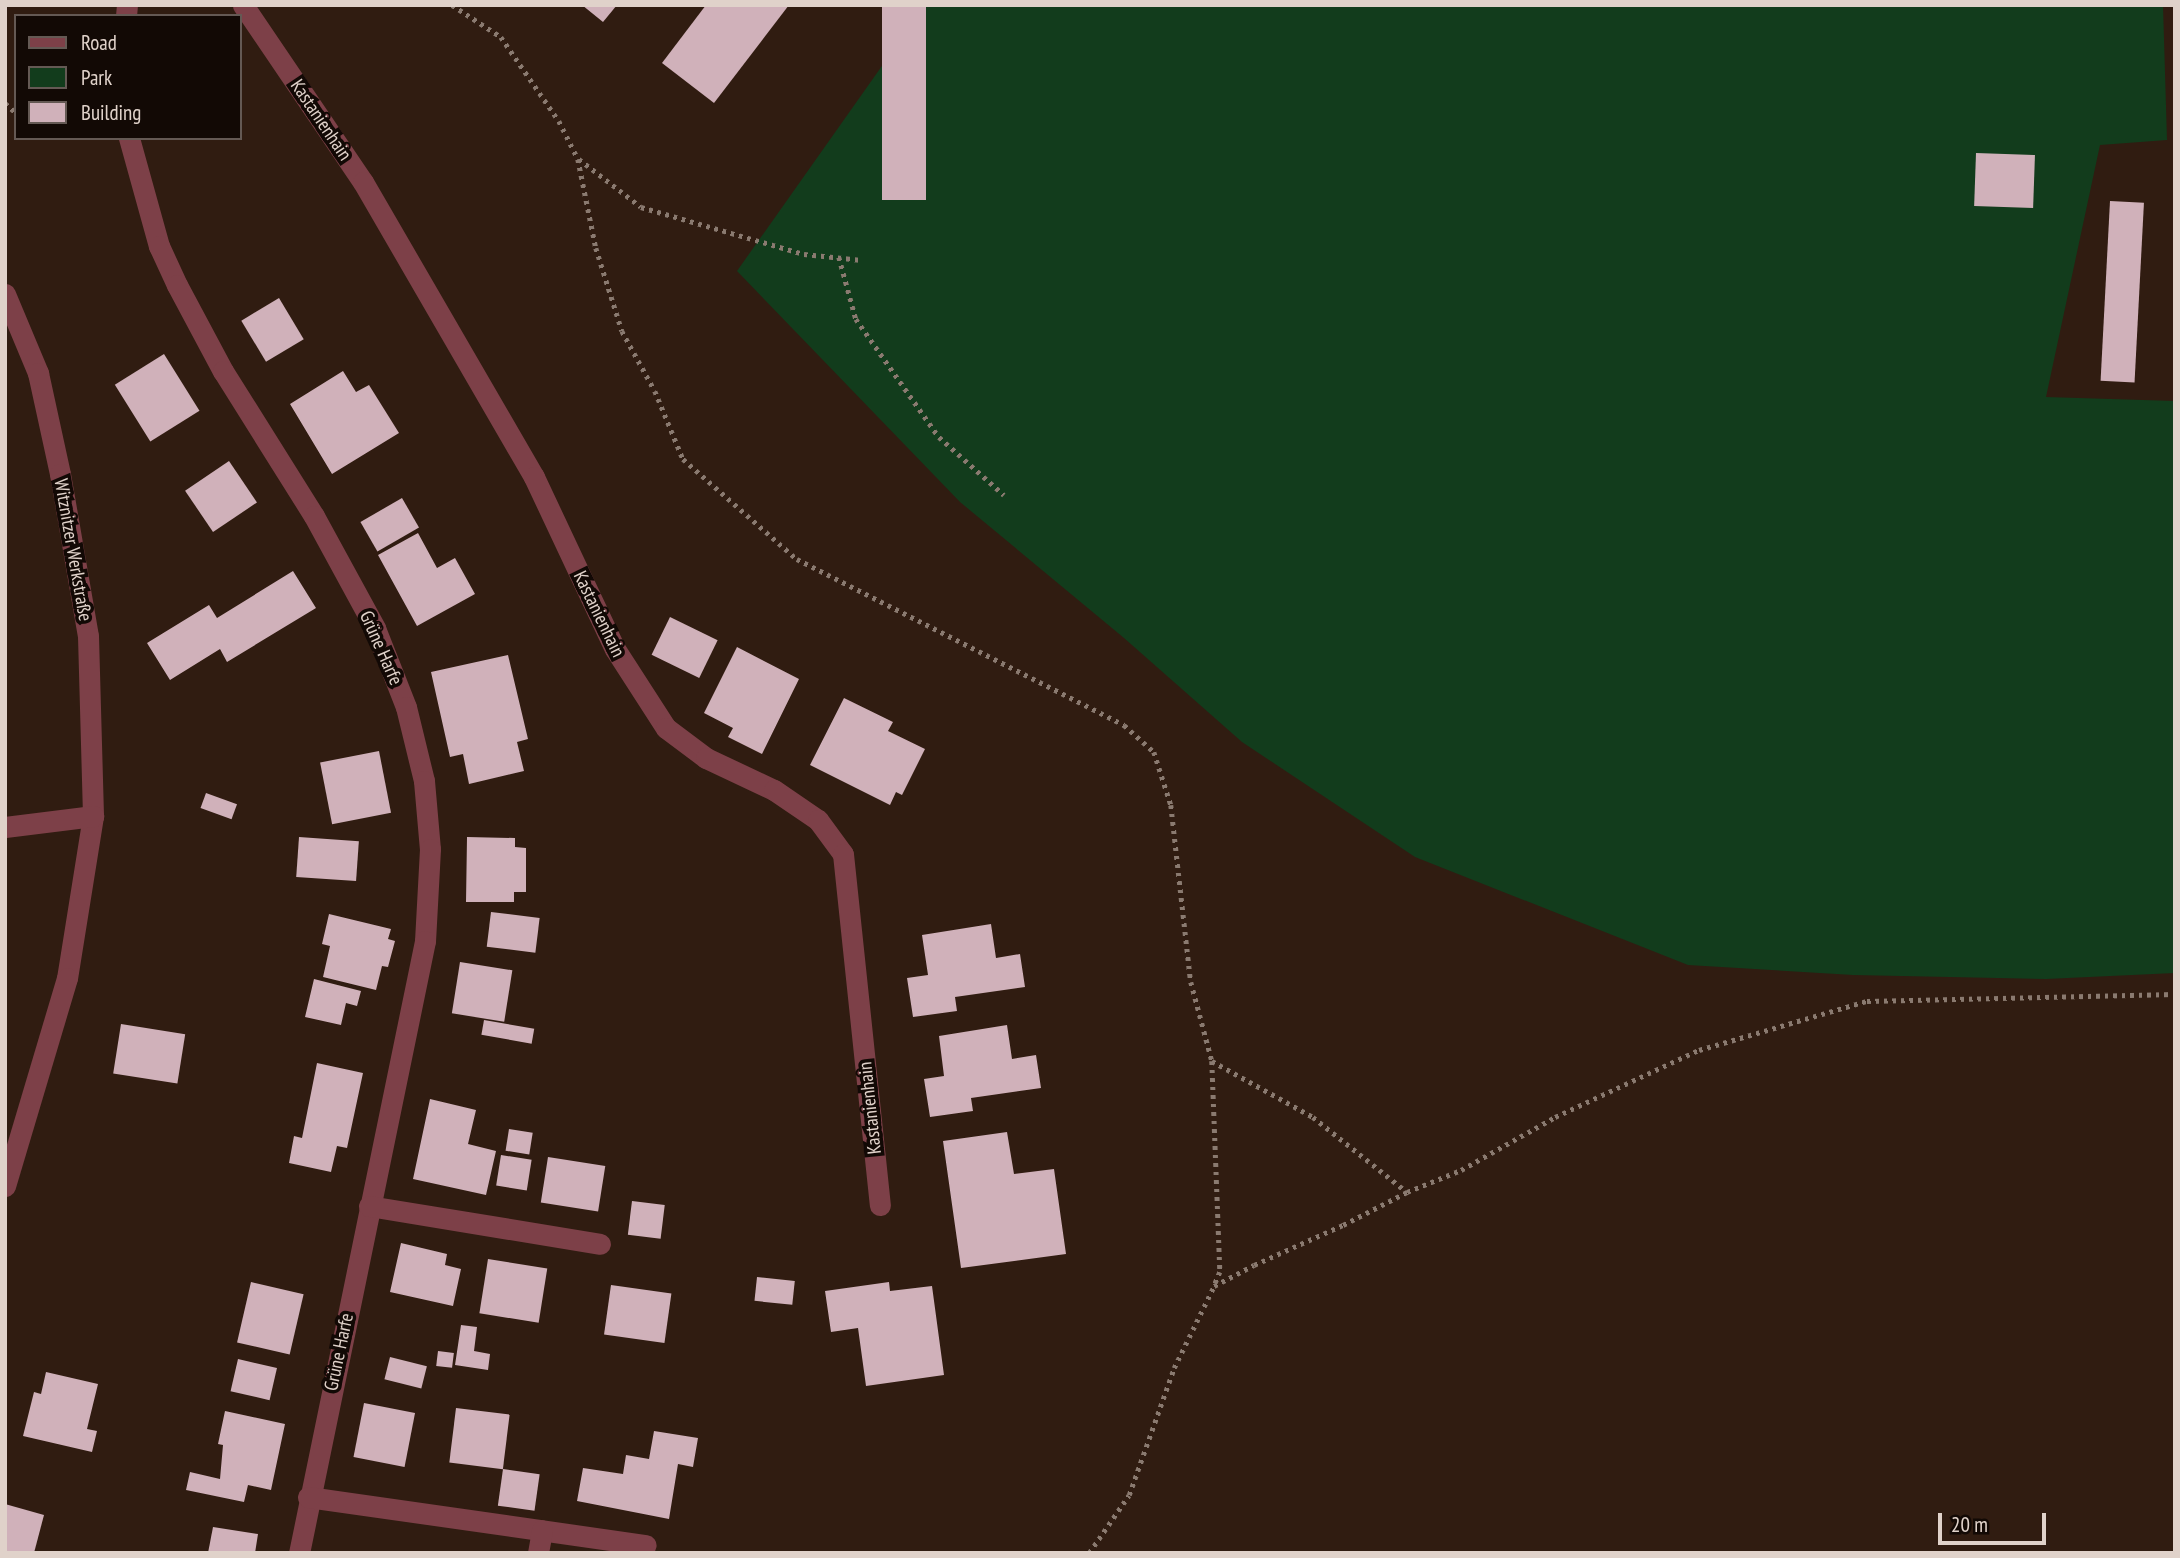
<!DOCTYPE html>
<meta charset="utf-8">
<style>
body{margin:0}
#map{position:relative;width:2180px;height:1558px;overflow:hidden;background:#301c11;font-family:"PT Sans Narrow",sans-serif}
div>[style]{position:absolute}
.green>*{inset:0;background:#123c1c}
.building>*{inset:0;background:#d0b1ba;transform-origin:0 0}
.path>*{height:4.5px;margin-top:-2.25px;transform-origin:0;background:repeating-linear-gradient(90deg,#8a7a70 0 3.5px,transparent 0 8.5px)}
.street>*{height:21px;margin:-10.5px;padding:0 10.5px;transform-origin:10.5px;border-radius:10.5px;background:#7d4048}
span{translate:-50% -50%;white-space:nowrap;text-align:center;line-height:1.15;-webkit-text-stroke:7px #120905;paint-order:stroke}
.street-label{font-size:19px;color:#e0d2ca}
.frame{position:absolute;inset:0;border:7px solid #e0d2ca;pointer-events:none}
.legend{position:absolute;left:14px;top:14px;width:228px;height:126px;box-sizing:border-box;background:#120905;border:2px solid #645954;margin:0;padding:9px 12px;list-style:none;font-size:21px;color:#e0d2ca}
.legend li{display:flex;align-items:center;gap:14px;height:35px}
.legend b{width:35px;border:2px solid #645954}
.scale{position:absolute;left:1938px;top:1513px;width:108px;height:32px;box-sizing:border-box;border:4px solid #e0d2ca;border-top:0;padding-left:9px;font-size:21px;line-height:24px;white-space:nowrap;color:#e0d2ca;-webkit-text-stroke:5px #120905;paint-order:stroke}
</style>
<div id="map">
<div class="green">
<i style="clip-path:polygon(925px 5px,2163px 5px,2167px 140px,2100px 145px,2046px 397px,2175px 401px,2175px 973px,2046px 979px,1853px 975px,1688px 965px,1415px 857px,1242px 742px,1124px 638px,960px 502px,737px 271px)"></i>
</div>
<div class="building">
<i style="clip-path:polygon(582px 5px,617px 5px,603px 22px)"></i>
<i style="clip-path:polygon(706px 5px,789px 5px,714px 103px,662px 63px)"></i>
<i style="left:882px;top:5px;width:44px;height:195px"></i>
<i style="left:1976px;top:153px;width:59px;height:53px;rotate:2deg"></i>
<i style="left:2110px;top:201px;width:34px;height:180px;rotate:3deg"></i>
<i style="left:279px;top:298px;width:48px;height:44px;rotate:59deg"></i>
<i style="left:164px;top:354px;width:67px;height:58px;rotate:58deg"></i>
<i style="clip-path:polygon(343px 371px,356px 392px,369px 385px,399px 433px,332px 474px,290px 404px)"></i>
<i style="left:229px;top:461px;width:50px;height:53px;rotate:56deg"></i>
<i style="left:402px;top:498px;width:34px;height:48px;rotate:60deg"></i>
<i style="clip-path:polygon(418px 533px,437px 568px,455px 558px,475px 594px,417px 626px,378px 555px)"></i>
<i style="clip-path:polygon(293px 571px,316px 608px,227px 662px,220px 649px,170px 680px,147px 643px,209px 605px,217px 618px)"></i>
<i style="left:670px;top:617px;width:53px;height:42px;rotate:26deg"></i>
<i style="clip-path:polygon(737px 647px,799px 679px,762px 754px,728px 737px,733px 728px,704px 713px)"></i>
<i style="clip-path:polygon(508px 655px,528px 739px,517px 742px,524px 771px,469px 784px,463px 754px,450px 757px,431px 672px)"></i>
<i style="clip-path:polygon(844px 698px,893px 722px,888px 731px,925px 749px,902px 795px,896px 792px,890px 805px,810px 765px)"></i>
<i style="left:379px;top:751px;width:63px;height:60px;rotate:79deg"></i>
<i style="left:206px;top:793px;width:33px;height:16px;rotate:20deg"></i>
<i style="left:299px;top:837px;width:60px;height:40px;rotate:4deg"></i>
<i style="clip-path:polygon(467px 837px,515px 838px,515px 847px,526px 848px,526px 892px,514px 892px,514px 902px,466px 902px)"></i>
<i style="left:491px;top:912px;width:49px;height:35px;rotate:7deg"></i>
<i style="clip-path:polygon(329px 914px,391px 929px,388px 939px,395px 941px,388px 967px,382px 966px,376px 990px,323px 977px,330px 946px,322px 944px)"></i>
<i style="clip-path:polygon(991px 924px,996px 958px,1020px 954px,1025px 987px,955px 997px,957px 1011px,913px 1017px,907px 978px,928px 975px,922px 935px)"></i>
<i style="left:460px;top:962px;width:53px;height:52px;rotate:9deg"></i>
<i style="clip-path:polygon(314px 979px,361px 991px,357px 1006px,346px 1003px,341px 1025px,305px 1017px)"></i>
<i style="left:484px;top:1020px;width:51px;height:15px;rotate:10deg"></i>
<i style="left:121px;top:1024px;width:65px;height:50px;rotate:9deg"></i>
<i style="clip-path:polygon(1007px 1025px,1012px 1059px,1036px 1055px,1041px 1088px,971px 1098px,973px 1111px,930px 1117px,924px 1079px,944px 1076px,939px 1036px)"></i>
<i style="clip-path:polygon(317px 1063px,363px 1073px,347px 1148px,337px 1146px,331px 1172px,289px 1163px,294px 1136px,302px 1138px)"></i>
<i style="clip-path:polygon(430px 1099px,476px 1110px,468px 1144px,496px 1151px,486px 1195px,413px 1179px)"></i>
<i style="left:509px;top:1129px;width:24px;height:22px;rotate:9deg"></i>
<i style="clip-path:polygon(1007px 1132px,1014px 1174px,1054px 1169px,1066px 1254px,961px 1268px,943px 1141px)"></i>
<i style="left:501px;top:1155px;width:31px;height:31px;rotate:9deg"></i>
<i style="left:548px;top:1157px;width:58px;height:46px;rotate:9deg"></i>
<i style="left:632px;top:1201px;width:33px;height:34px;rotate:7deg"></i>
<i style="clip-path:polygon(401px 1243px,447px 1254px,445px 1265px,461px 1269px,453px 1306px,390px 1292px)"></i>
<i style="left:488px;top:1259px;width:60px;height:55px;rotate:9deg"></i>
<i style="left:757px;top:1277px;width:38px;height:24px;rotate:6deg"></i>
<i style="left:251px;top:1282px;width:54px;height:62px;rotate:13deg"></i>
<i style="clip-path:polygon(889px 1282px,890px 1291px,932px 1286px,944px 1375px,866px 1386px,858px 1328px,831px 1332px,825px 1291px)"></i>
<i style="left:611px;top:1285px;width:61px;height:50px;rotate:8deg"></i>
<i style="clip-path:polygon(461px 1325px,477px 1327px,474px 1351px,490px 1354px,488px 1370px,455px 1365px)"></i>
<i style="left:438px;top:1351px;width:16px;height:15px;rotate:7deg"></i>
<i style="left:390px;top:1357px;width:38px;height:23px;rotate:14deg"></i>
<i style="left:238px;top:1359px;width:40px;height:33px;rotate:13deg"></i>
<i style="clip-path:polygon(46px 1372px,98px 1384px,87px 1429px,97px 1431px,92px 1452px,23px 1436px,34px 1392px,41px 1394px)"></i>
<i style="left:364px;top:1403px;width:52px;height:55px;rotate:11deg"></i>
<i style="left:456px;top:1408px;width:54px;height:55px;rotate:7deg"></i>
<i style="clip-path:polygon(225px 1411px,285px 1424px,271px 1490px,248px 1485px,244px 1502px,186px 1490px,190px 1472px,220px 1479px,223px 1445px,218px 1444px)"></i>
<i style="clip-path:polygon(654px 1431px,698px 1438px,693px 1467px,678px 1464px,669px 1519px,577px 1501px,583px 1468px,623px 1474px,626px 1455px,649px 1459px)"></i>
<i style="left:503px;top:1469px;width:37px;height:37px;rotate:8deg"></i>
<i style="clip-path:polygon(5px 1504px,44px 1515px,34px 1553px,5px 1553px)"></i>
<i style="clip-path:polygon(213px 1527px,258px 1534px,255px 1553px,208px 1553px)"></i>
</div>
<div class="path">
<i style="left:452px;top:5px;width:59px;rotate:33.1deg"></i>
<i style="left:501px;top:37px;width:102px;rotate:55.4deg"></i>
<i style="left:559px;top:121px;width:42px;rotate:63.4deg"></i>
<i style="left:578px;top:159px;width:91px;rotate:78.6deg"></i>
<i style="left:596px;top:248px;width:87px;rotate:72.6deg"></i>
<i style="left:622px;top:331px;width:68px;rotate:61.2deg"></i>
<i style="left:655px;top:391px;width:74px;rotate:67.6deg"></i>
<i style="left:683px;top:459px;width:152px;rotate:41.3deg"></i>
<i style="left:797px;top:559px;width:367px;rotate:26.9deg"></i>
<i style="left:1124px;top:725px;width:40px;rotate:42deg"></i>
<i style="left:1154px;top:752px;width:56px;rotate:72.2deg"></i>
<i style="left:1171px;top:805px;width:178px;rotate:83.6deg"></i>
<i style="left:1191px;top:982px;width:82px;rotate:75.1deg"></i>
<i style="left:1212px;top:1061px;width:211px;rotate:87.8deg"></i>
<i style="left:1220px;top:1272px;width:15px;rotate:113deg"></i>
<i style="left:5px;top:103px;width:15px;rotate:42deg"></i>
<i style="left:579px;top:159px;width:78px;rotate:37.7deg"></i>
<i style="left:641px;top:207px;width:170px;rotate:16.1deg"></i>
<i style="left:804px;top:254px;width:58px;rotate:5.9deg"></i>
<i style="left:839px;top:257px;width:64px;rotate:74.7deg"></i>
<i style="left:856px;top:319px;width:144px;rotate:54.9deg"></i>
<i style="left:939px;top:437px;width:87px;rotate:41.7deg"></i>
<i style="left:1212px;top:1061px;width:115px;rotate:29deg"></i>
<i style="left:1313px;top:1117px;width:120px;rotate:38.6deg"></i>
<i style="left:1089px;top:1553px;width:70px;rotate:-55.4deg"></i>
<i style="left:1129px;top:1495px;width:135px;rotate:-70.5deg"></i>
<i style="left:1174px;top:1368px;width:91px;rotate:-64deg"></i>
<i style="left:1214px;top:1286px;width:45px;rotate:-27.7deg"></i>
<i style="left:1254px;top:1265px;width:98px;rotate:-24.2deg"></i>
<i style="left:1343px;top:1225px;width:72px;rotate:-27.3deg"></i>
<i style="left:1407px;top:1192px;width:58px;rotate:-22.2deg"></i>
<i style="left:1461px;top:1170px;width:108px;rotate:-29.4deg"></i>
<i style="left:1555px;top:1117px;width:159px;rotate:-25deg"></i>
<i style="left:1699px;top:1050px;width:175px;rotate:-16.3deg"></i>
<i style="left:1867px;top:1001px;width:308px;rotate:-1.3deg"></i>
</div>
<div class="street">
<i style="left:243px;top:5px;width:214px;rotate:55.9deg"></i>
<i style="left:363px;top:182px;width:341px;rotate:59.9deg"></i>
<i style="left:534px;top:477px;width:190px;rotate:64.8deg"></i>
<i style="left:615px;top:649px;width:94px;rotate:57.2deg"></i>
<i style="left:666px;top:728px;width:50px;rotate:36.9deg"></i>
<i style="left:706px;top:758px;width:75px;rotate:25.2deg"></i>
<i style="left:774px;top:790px;width:53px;rotate:34.3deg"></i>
<i style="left:818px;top:820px;width:42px;rotate:53.7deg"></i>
<i style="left:843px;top:854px;width:353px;rotate:84deg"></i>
<i style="left:126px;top:16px;width:11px;rotate:-85deg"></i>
<i style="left:129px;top:138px;width:112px;rotate:74.5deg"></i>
<i style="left:159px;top:246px;width:43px;rotate:65.2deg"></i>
<i style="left:177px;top:285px;width:98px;rotate:61.9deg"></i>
<i style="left:223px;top:371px;width:171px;rotate:57.9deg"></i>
<i style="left:314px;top:516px;width:128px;rotate:61.4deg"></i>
<i style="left:375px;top:628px;width:85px;rotate:68.6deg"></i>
<i style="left:406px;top:707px;width:76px;rotate:76.3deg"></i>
<i style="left:424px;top:781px;width:68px;rotate:85deg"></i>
<i style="left:430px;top:849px;width:92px;rotate:93.1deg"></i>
<i style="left:425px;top:941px;width:625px;rotate:101.63deg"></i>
<i style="left:5px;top:294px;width:86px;rotate:67.3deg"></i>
<i style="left:38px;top:373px;width:103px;rotate:77.7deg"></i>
<i style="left:60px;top:474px;width:164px;rotate:80.2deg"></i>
<i style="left:88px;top:636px;width:180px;rotate:88.4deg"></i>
<i style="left:93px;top:816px;width:164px;rotate:99.1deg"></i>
<i style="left:67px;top:978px;width:217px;rotate:106.6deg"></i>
<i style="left:5px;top:827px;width:89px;rotate:-7.1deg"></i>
<i style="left:369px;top:1206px;width:234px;rotate:9.3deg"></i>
<i style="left:308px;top:1497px;width:341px;rotate:8.1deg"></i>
<i style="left:538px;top:1553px;width:23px;rotate:-80deg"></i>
</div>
<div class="street-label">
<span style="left:321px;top:120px;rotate:56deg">Kastanienhain</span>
<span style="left:73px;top:550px;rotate:80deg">Witznitzer Werkstraße</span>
<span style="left:599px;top:614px;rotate:64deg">Kastanienhain</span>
<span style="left:381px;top:648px;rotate:66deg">Grüne Harfe</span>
<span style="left:870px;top:1108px;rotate:-96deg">Kastanienhain</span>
<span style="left:339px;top:1352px;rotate:-78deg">Grüne Harfe</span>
</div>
<div class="frame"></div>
<ul class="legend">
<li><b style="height:9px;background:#7d4048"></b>Road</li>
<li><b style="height:19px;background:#123c1c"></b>Park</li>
<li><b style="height:19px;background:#d0b1ba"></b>Building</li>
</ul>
<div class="scale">20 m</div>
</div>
